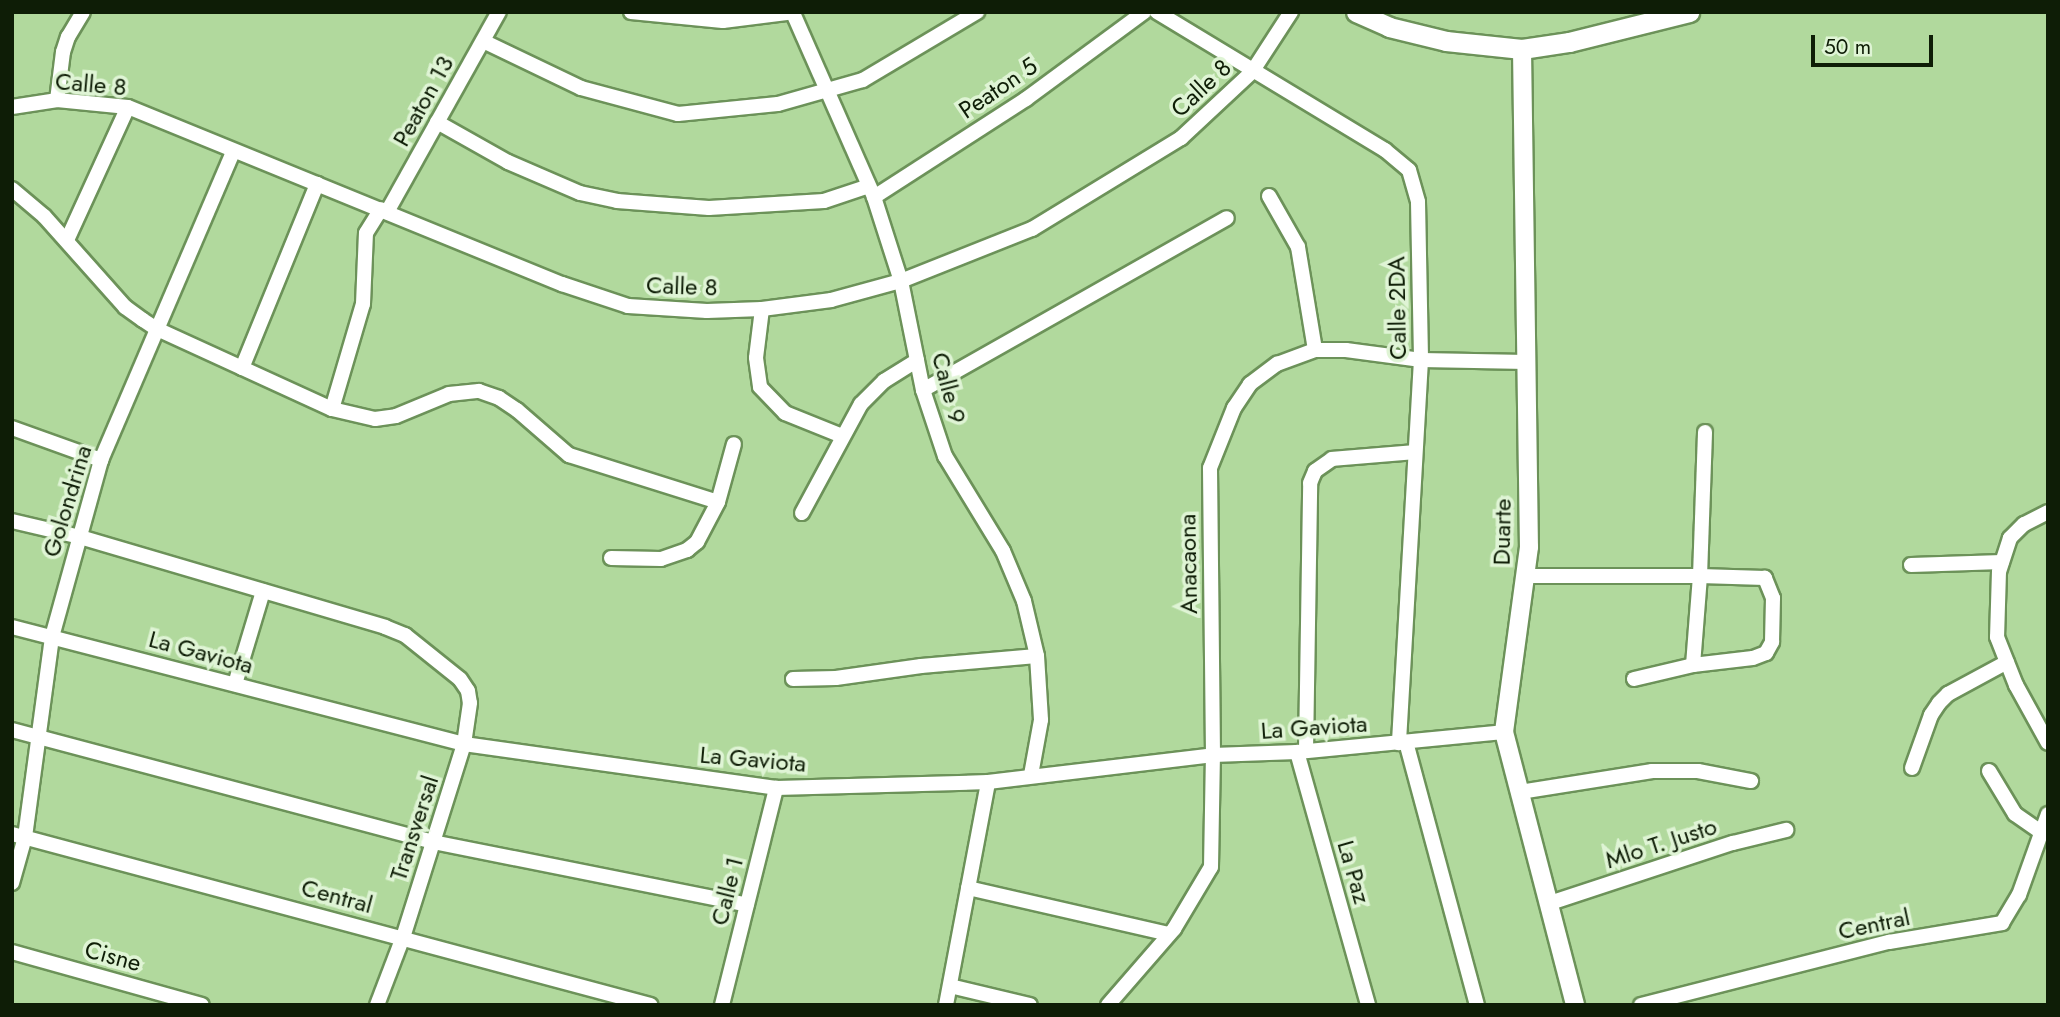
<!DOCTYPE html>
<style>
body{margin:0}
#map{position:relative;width:2060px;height:1017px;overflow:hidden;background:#b1d99d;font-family:Jost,sans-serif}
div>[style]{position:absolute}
.roads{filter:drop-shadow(2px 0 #6c9259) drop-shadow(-2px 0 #6c9259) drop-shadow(0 2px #6c9259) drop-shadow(0 -2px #6c9259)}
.minor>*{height:14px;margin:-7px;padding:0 7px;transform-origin:7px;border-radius:7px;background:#fff}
.tertiary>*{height:18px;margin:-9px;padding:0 9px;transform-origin:9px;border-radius:9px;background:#fff}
.secondary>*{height:19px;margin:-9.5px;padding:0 9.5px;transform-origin:9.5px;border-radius:9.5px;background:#fff}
span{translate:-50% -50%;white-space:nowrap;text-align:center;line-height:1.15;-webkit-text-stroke:7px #dff4d5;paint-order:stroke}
.street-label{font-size:24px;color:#0e1d06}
.frame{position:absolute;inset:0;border:14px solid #0e1d06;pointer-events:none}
.scale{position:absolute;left:1811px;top:35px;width:122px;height:32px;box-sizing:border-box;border:4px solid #0e1d06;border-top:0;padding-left:9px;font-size:21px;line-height:24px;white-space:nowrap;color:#0e1d06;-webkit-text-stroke:5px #dff4d5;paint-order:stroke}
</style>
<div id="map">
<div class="roads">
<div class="minor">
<i style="left:631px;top:12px;width:92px;rotate:5.6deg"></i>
<i style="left:723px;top:21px;width:72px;rotate:-7.2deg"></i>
<i style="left:1157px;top:12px;width:267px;rotate:31.2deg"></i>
<i style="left:1385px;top:150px;width:31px;rotate:40deg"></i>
<i style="left:1409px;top:170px;width:33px;rotate:74deg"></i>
<i style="left:1418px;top:202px;width:158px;rotate:88.9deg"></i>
<i style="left:1421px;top:360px;width:384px;rotate:93.3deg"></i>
<i style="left:793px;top:13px;width:201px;rotate:66.2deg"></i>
<i style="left:874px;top:197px;width:88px;rotate:72.2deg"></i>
<i style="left:901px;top:281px;width:111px;rotate:78.6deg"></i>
<i style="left:923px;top:390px;width:70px;rotate:71.6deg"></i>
<i style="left:945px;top:456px;width:111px;rotate:58.6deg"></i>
<i style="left:1003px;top:551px;width:54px;rotate:67.2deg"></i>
<i style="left:1024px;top:601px;width:57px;rotate:76.7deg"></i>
<i style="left:1037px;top:656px;width:64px;rotate:86.4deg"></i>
<i style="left:1041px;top:720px;width:56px;rotate:100.3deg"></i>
<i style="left:483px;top:41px;width:109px;rotate:25.6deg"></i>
<i style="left:581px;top:88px;width:100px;rotate:15deg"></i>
<i style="left:678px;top:114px;width:100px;rotate:-5.7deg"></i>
<i style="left:778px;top:104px;width:88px;rotate:-15.8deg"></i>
<i style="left:863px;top:80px;width:133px;rotate:-30.8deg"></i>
<i style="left:57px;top:100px;width:48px;rotate:-82.9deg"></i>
<i style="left:63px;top:52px;width:16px;rotate:-72deg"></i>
<i style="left:68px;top:37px;width:29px;rotate:-59deg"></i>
<i style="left:12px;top:107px;width:46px;rotate:-8.8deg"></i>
<i style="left:57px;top:100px;width:71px;rotate:5.6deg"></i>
<i style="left:128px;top:107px;width:469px;rotate:22.2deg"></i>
<i style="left:562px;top:284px;width:70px;rotate:18.4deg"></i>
<i style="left:628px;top:306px;width:79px;rotate:3.6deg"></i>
<i style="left:707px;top:311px;width:55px;rotate:-2.1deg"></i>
<i style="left:762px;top:309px;width:70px;rotate:-7.4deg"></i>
<i style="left:831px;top:300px;width:73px;rotate:-15.2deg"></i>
<i style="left:901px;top:281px;width:141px;rotate:-21.7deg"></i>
<i style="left:1032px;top:229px;width:175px;rotate:-31.4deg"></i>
<i style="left:1181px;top:138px;width:97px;rotate:-42.9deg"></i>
<i style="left:1252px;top:72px;width:72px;rotate:-57deg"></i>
<i style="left:437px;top:122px;width:81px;rotate:29.4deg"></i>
<i style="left:508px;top:162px;width:78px;rotate:23.3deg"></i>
<i style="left:580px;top:193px;width:38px;rotate:12deg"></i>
<i style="left:617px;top:201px;width:92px;rotate:4.4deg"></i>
<i style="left:709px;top:208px;width:115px;rotate:-3.5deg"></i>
<i style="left:824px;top:201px;width:47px;rotate:-18.4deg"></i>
<i style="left:12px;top:189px;width:42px;rotate:40.2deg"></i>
<i style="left:44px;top:216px;width:122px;rotate:48.3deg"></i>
<i style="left:125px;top:307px;width:22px;rotate:36deg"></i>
<i style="left:143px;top:320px;width:17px;rotate:33deg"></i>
<i style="left:157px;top:329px;width:192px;rotate:24.6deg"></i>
<i style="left:332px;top:409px;width:44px;rotate:13.1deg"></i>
<i style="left:375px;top:419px;width:21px;rotate:-8deg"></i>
<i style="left:396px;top:416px;width:57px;rotate:-22.5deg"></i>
<i style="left:449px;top:394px;width:30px;rotate:-6deg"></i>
<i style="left:479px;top:391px;width:21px;rotate:19deg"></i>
<i style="left:499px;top:398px;width:22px;rotate:34deg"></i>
<i style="left:517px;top:410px;width:69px;rotate:40.9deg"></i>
<i style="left:569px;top:455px;width:156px;rotate:17.5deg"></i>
<i style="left:1269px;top:196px;width:59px;rotate:60.4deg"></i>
<i style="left:1298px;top:247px;width:104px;rotate:80.6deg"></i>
<i style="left:874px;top:197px;width:181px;rotate:-32.8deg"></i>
<i style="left:1026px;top:99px;width:147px;rotate:-36.4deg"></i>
<i style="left:387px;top:212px;width:229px;rotate:-60.8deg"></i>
<i style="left:67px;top:240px;width:146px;rotate:-65.4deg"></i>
<i style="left:762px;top:309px;width:49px;rotate:97deg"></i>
<i style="left:756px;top:358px;width:29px;rotate:82deg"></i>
<i style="left:760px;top:387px;width:36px;rotate:46deg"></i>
<i style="left:785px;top:413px;width:61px;rotate:22deg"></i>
<i style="left:242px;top:368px;width:199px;rotate:-67.8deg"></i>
<i style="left:923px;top:390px;width:349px;rotate:-29.5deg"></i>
<i style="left:332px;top:409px;width:109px;rotate:-73.6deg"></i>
<i style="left:363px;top:304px;width:71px;rotate:-87.6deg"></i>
<i style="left:366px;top:233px;width:28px;rotate:-58deg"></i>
<i style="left:12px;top:428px;width:95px;rotate:19.8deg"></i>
<i style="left:2048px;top:512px;width:27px;rotate:153deg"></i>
<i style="left:2024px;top:524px;width:20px;rotate:135deg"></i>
<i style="left:2010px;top:538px;width:35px;rotate:108deg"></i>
<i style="left:1999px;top:571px;width:66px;rotate:91.7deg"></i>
<i style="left:1997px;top:637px;width:52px;rotate:68.4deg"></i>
<i style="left:2016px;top:685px;width:66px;rotate:61.1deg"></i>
<i style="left:802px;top:513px;width:124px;rotate:-61.6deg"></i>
<i style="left:861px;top:404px;width:33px;rotate:-45deg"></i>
<i style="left:884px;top:381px;width:39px;rotate:-32deg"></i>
<i style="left:12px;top:521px;width:70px;rotate:13.2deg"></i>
<i style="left:80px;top:537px;width:318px;rotate:16.4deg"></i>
<i style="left:385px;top:627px;width:22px;rotate:22deg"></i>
<i style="left:405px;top:635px;width:70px;rotate:38.7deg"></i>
<i style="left:460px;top:679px;width:14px;rotate:56deg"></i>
<i style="left:468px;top:691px;width:12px;rotate:81deg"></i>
<i style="left:470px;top:703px;width:41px;rotate:98.3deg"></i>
<i style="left:464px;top:744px;width:202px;rotate:107.5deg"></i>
<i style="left:403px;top:937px;width:73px;rotate:110.9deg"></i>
<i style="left:611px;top:558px;width:50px;rotate:1.1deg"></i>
<i style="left:661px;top:559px;width:28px;rotate:-19deg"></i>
<i style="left:687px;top:550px;width:13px;rotate:-39deg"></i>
<i style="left:697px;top:542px;width:45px;rotate:-62.3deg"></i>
<i style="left:718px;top:502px;width:60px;rotate:-74.6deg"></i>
<i style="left:1911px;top:565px;width:91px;rotate:-1.9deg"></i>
<i style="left:1526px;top:576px;width:174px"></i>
<i style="left:1700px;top:576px;width:144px;rotate:-88deg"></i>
<i style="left:12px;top:627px;width:467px;rotate:14.5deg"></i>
<i style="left:464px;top:744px;width:315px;rotate:8deg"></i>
<i style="left:776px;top:788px;width:212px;rotate:-1.6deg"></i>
<i style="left:988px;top:782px;width:227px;rotate:-6.8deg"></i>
<i style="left:1213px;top:755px;width:84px;rotate:-2deg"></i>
<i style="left:1297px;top:752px;width:208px;rotate:-5.5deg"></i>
<i style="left:793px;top:679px;width:43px;rotate:-1.3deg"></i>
<i style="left:836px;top:678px;width:86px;rotate:-8deg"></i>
<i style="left:921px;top:666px;width:116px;rotate:-4.9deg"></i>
<i style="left:1634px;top:679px;width:61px;rotate:-13.3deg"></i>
<i style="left:1693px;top:665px;width:60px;rotate:-6.7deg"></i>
<i style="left:1753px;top:658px;width:14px;rotate:-21deg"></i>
<i style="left:1766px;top:653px;width:13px;rotate:-61deg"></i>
<i style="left:1772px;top:642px;width:44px;rotate:-88.7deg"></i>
<i style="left:1773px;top:598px;width:22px;rotate:-112deg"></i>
<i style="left:1765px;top:578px;width:65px;rotate:-178.2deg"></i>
<i style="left:1700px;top:576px;width:89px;rotate:94.5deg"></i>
<i style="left:235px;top:684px;width:97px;rotate:-73.2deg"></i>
<i style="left:12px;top:730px;width:436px;rotate:14.9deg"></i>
<i style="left:433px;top:842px;width:320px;rotate:11.3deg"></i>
<i style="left:1406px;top:742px;width:272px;rotate:74.9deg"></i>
<i style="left:1306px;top:751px;width:268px;rotate:-89.1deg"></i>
<i style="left:1310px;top:483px;width:13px;rotate:-67deg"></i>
<i style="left:1315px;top:471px;width:21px;rotate:-35deg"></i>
<i style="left:1332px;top:459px;width:83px;rotate:-4.8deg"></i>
<i style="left:1297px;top:752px;width:263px;rotate:74.3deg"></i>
<i style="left:1912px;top:768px;width:56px;rotate:-70.3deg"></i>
<i style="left:1931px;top:715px;width:14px;rotate:-56deg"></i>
<i style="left:1939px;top:703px;width:13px;rotate:-45deg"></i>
<i style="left:1948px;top:694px;width:67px;rotate:-28.5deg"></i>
<i style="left:1989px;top:771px;width:50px;rotate:58.8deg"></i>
<i style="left:2015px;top:814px;width:32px;rotate:35deg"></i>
<i style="left:1520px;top:792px;width:134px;rotate:-9deg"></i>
<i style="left:1652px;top:771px;width:46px"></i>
<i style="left:1698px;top:771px;width:54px;rotate:10.7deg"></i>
<i style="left:12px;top:834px;width:661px;rotate:15deg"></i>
<i style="left:12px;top:883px;width:48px;rotate:-74.2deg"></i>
<i style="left:25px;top:837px;width:202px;rotate:-82.3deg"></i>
<i style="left:52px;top:637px;width:184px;rotate:-74.5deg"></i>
<i style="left:101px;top:460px;width:335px;rotate:-66.8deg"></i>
<i style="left:968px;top:888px;width:206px;rotate:12.9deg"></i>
<i style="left:1550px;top:903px;width:193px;rotate:-18.2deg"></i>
<i style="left:1733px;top:843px;width:55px;rotate:-13.8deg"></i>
<i style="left:12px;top:952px;width:197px;rotate:15.6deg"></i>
<i style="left:950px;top:986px;width:82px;rotate:13.4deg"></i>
<i style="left:722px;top:1005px;width:224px;rotate:-76deg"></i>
<i style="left:946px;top:1005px;width:227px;rotate:-79.3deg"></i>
<i style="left:1108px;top:1005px;width:101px;rotate:-49deg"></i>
<i style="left:1174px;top:929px;width:72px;rotate:-59.2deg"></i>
<i style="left:1211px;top:867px;width:112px;rotate:-89deg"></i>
<i style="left:1213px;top:755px;width:287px;rotate:-90.6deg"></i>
<i style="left:1210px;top:468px;width:65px;rotate:-68.2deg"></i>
<i style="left:1234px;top:408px;width:29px;rotate:-56deg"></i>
<i style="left:1250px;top:384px;width:34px;rotate:-37deg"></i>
<i style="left:1277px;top:364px;width:40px;rotate:-20.2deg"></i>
<i style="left:1315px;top:350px;width:31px"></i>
<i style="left:1346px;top:350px;width:76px;rotate:7.6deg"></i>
<i style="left:1421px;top:360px;width:106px;rotate:1.1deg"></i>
<i style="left:1641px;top:1005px;width:256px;rotate:-14.3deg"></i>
<i style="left:1889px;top:942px;width:115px;rotate:-9.5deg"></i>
<i style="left:2002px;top:923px;width:33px;rotate:-59deg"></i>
<i style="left:2019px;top:895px;width:86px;rotate:-70.3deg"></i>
</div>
<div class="tertiary">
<i style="left:1522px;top:49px;width:498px;rotate:89.2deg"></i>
<i style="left:1529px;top:547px;width:187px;rotate:97.7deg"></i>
<i style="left:1504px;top:732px;width:282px;rotate:75.4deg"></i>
</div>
<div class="secondary">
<i style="left:1356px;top:12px;width:36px;rotate:24deg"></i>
<i style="left:1389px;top:27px;width:59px;rotate:13.8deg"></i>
<i style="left:1446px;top:41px;width:76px;rotate:6deg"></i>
<i style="left:1522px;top:49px;width:48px;rotate:-8.5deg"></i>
<i style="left:1569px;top:42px;width:124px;rotate:-14deg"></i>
</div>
</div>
<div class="street-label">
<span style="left:91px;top:84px;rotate:5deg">Calle 8</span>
<span style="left:998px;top:88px;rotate:-34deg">Peaton 5</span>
<span style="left:1201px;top:88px;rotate:-43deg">Calle 8</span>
<span style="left:423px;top:101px;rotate:-61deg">Peaton 13</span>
<span style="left:682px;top:286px;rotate:2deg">Calle 8</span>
<span style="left:1397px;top:308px;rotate:-91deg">Calle 2DA</span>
<span style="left:949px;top:388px;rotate:75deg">Calle 9</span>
<span style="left:67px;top:501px;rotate:-73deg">Golondrina</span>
<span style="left:1502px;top:532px;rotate:-89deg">Duarte</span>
<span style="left:1188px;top:564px;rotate:-91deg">Anacaona</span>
<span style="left:201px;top:652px;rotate:15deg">La Gaviota</span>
<span style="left:1314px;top:727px;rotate:-4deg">La Gaviota</span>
<span style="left:753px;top:759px;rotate:5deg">La Gaviota</span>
<span style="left:414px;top:828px;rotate:-72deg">Transversal</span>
<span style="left:1661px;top:843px;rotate:-18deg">Mlo T. Justo</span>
<span style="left:1354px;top:872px;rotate:74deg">La Paz</span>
<span style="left:727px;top:891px;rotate:-76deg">Calle 1</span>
<span style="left:337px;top:896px;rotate:15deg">Central</span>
<span style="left:1874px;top:924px;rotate:-12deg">Central</span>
<span style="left:113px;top:956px;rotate:15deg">Cisne</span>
</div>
<div class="frame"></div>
<div class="scale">50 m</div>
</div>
